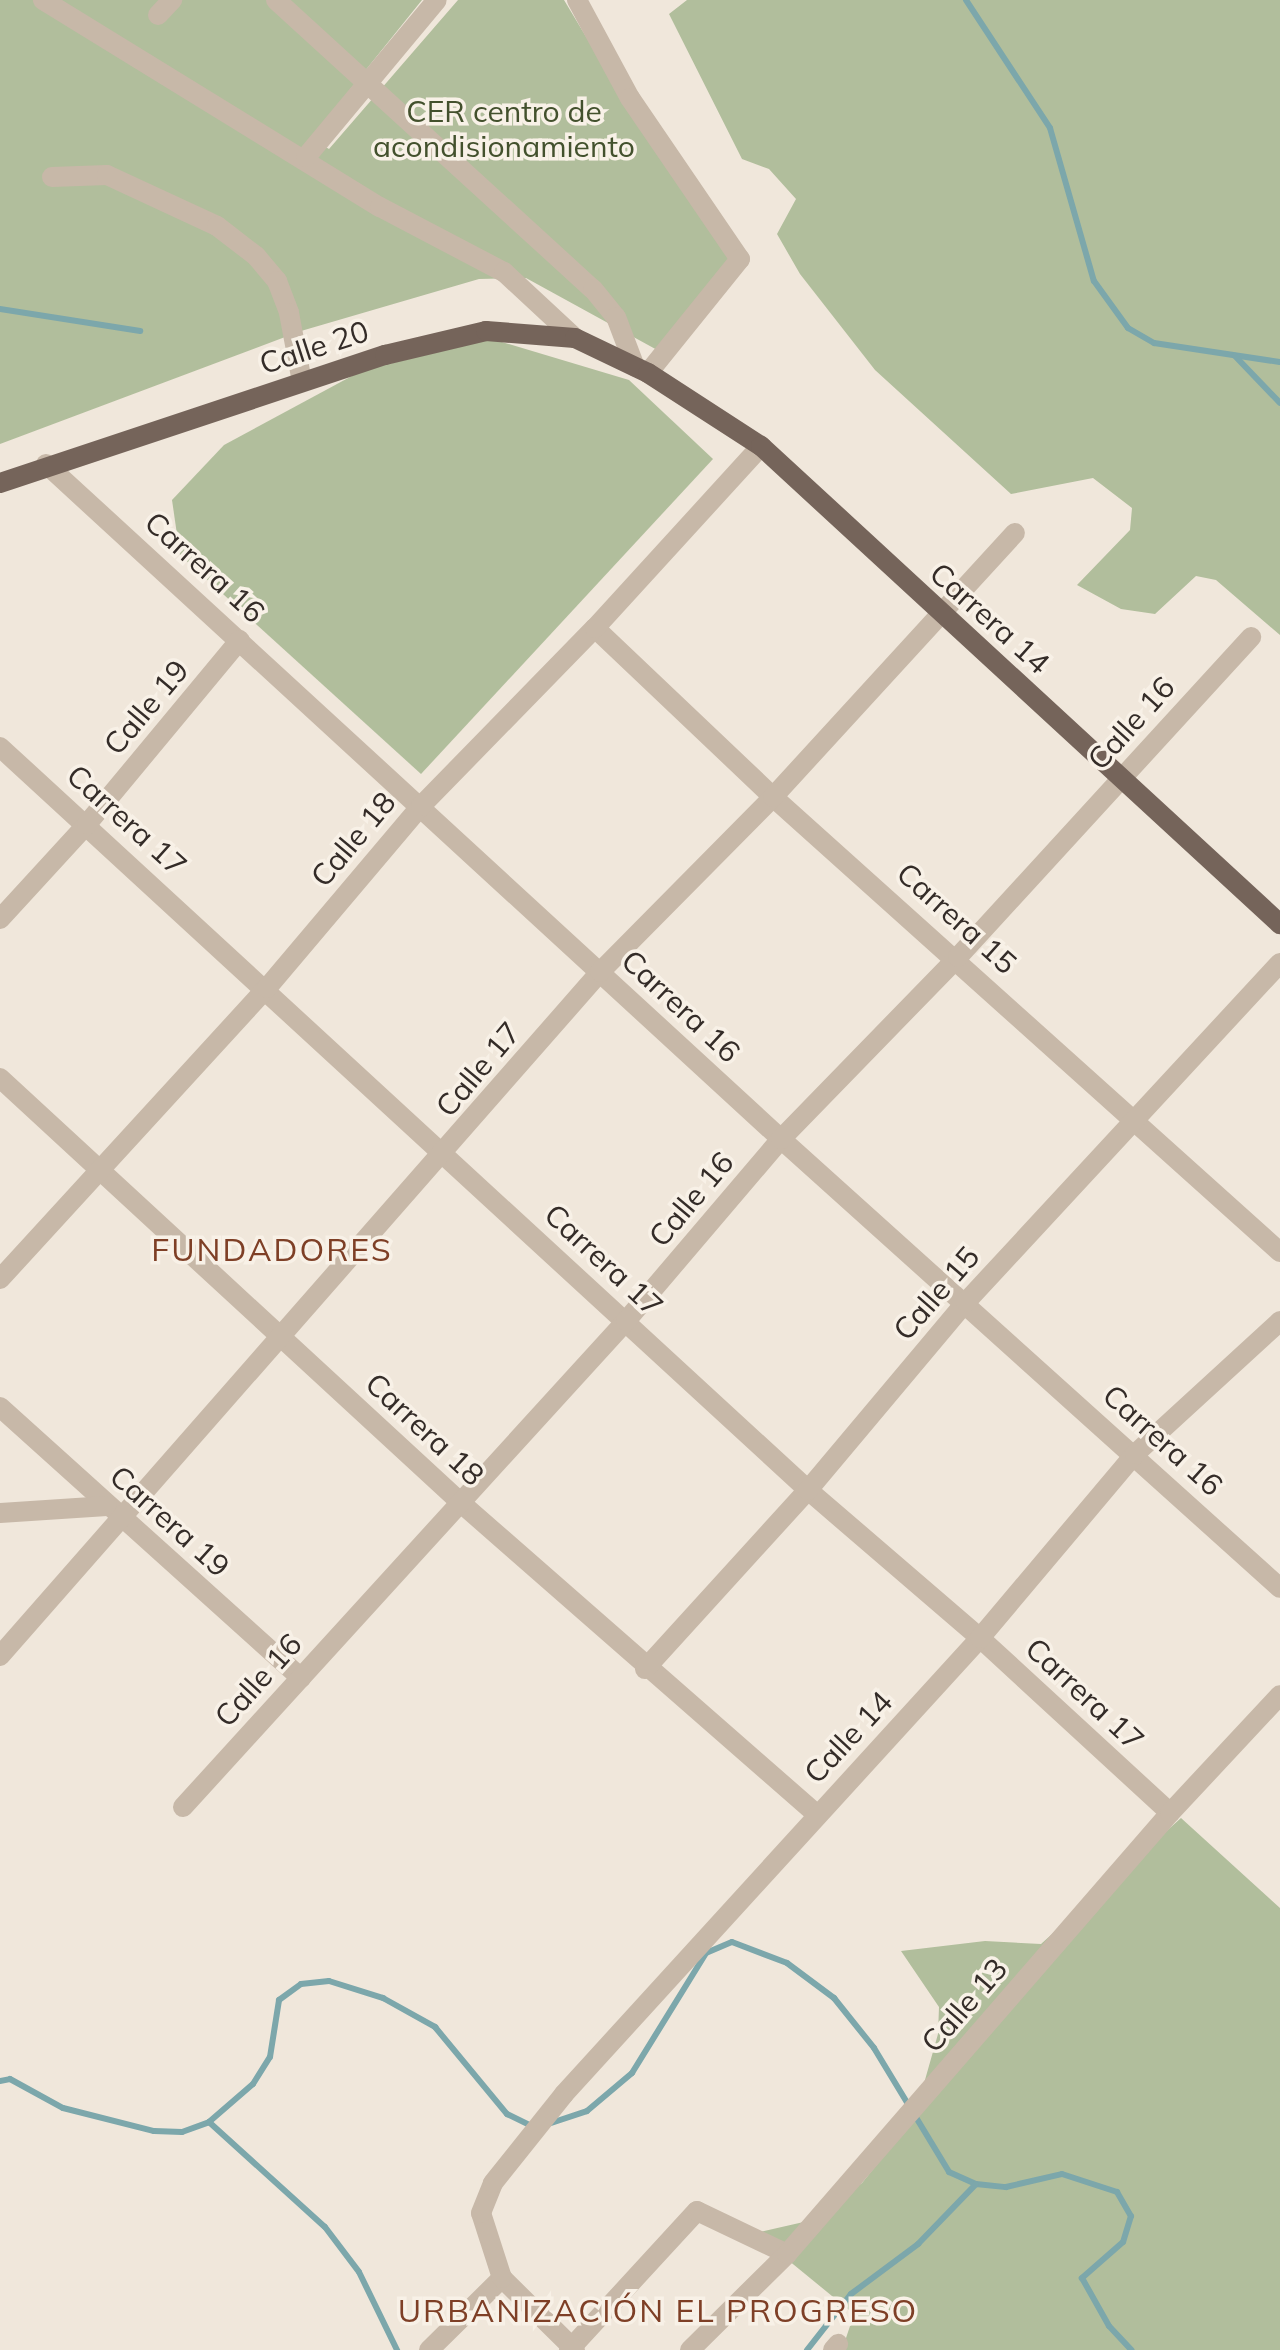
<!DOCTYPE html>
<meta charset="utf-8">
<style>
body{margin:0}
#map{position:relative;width:1280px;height:2350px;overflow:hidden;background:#f0e7db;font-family:Mulish,sans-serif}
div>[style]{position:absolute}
.green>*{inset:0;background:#b1be9c}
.stream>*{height:6px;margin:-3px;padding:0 3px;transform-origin:3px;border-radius:3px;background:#7ca7ab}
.minor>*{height:20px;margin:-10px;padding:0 10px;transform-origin:10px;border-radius:10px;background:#c7b8a8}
.major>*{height:20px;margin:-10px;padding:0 10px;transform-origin:10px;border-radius:10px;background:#75645a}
span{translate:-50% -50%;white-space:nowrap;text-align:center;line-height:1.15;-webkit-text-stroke:7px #f8f1e7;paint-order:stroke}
.park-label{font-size:30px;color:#43512d}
.street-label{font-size:30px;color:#342c28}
.neighbourhood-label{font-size:32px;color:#7e3f26;letter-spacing:2px}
</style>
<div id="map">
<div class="green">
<i style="clip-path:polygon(0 0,422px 0,311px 138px,329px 149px,458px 0,564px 0,624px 100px,734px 256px,659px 351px,526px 278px,479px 279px,301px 331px,0 444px)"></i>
<i style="clip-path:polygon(687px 0,1280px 0,1280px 635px,1216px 580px,1196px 576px,1155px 614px,1121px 609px,1077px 585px,1130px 530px,1132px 508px,1093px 478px,1011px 494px,875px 370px,800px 274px,777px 234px,796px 199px,769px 169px,742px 159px,669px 14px)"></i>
<i style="clip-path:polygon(492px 339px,629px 380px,713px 459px,421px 774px,180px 555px,172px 500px,224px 445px,363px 370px)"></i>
<i style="clip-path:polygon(1181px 1818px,1280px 1908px,1280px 2350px,842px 2350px,854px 2314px,755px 2233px,808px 2221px,862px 2183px,899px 2137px,921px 2094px,938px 2034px,939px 2007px,901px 1951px,985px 1941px,1041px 1944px)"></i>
</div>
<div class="stream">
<i style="left:966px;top:0;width:153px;rotate:56.7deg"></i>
<i style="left:1050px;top:128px;width:159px;rotate:74deg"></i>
<i style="left:1094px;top:281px;width:58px;rotate:54.1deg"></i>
<i style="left:1128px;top:328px;width:30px;rotate:30deg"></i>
<i style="left:1154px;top:343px;width:127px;rotate:8.6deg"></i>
<i style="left:0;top:309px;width:142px;rotate:8.9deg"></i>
<i style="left:1235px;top:356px;width:65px;rotate:46.2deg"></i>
<i style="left:0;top:2081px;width:10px;rotate:-11deg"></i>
<i style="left:10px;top:2079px;width:60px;rotate:28.7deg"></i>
<i style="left:63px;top:2108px;width:94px;rotate:14.2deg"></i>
<i style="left:154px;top:2131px;width:28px;rotate:2deg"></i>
<i style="left:182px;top:2132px;width:29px;rotate:-20deg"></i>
<i style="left:209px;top:2122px;width:58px;rotate:-40.8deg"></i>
<i style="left:253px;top:2084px;width:32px;rotate:-58deg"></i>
<i style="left:270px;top:2057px;width:58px;rotate:-81deg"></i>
<i style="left:279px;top:2000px;width:27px;rotate:-36deg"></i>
<i style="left:301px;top:1984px;width:28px;rotate:-6deg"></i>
<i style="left:329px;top:1981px;width:57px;rotate:17.5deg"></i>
<i style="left:383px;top:1998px;width:60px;rotate:29.1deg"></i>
<i style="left:435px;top:2027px;width:113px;rotate:50.4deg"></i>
<i style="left:507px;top:2114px;width:30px;rotate:26deg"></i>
<i style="left:209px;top:2122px;width:156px;rotate:42.2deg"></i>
<i style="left:325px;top:2227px;width:56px;rotate:52.9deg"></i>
<i style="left:359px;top:2272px;width:87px;rotate:64deg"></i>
<i style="left:545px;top:2125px;width:44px;rotate:-18.4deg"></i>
<i style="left:587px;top:2111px;width:59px;rotate:-40.2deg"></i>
<i style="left:632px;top:2073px;width:141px;rotate:-58.3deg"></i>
<i style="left:706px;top:1953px;width:28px;rotate:-23deg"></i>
<i style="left:732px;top:1942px;width:59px;rotate:20.9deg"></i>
<i style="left:787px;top:1963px;width:59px;rotate:36.7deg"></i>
<i style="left:834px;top:1998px;width:64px;rotate:51.3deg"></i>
<i style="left:874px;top:2048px;width:145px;rotate:58.8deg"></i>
<i style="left:949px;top:2172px;width:30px;rotate:24deg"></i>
<i style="left:976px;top:2184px;width:30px;rotate:6deg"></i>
<i style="left:1006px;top:2187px;width:57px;rotate:-13.1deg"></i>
<i style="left:1062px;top:2174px;width:58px;rotate:18.1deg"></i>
<i style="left:1117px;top:2192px;width:28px;rotate:60deg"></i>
<i style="left:1131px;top:2216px;width:27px;rotate:107deg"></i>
<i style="left:1123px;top:2242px;width:55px;rotate:138.7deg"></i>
<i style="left:1082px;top:2278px;width:55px;rotate:60.6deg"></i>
<i style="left:1109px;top:2326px;width:33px;rotate:47deg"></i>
<i style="left:807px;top:2350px;width:71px;rotate:-51.8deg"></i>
<i style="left:851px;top:2294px;width:84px;rotate:-36.7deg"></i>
<i style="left:918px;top:2244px;width:83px;rotate:-46deg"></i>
</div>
<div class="minor">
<i style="left:43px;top:0;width:395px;rotate:31.6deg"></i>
<i style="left:380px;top:207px;width:140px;rotate:27.7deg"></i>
<i style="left:504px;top:272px;width:97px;rotate:42.9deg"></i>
<i style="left:276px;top:0;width:429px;rotate:42.4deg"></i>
<i style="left:593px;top:289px;width:36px;rotate:51deg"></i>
<i style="left:616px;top:317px;width:53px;rotate:69.2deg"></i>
<i style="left:577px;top:0;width:111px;rotate:61.6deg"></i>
<i style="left:630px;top:98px;width:195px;rotate:55.7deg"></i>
<i style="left:740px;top:259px;width:146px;rotate:128.9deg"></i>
<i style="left:158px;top:15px;width:21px;rotate:-47deg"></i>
<i style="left:306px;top:157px;width:204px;rotate:-50.2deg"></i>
<i style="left:52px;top:177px;width:55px;rotate:-2.1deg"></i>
<i style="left:107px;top:175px;width:121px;rotate:24.9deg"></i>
<i style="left:217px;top:226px;width:49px;rotate:37.6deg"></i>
<i style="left:256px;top:256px;width:33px;rotate:50deg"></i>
<i style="left:277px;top:281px;width:34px;rotate:69deg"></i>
<i style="left:289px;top:313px;width:70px;rotate:79.3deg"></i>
<i style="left:46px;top:464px;width:998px;rotate:42.56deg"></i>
<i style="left:781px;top:1139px;width:671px;rotate:41.98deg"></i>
<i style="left:595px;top:628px;width:245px;rotate:43.5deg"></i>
<i style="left:773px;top:797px;width:681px;rotate:41.91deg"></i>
<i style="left:0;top:747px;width:1098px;rotate:42.6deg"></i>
<i style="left:808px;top:1490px;width:227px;rotate:40.7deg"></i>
<i style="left:980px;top:1638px;width:258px;rotate:42.6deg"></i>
<i style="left:0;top:919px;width:129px;rotate:-47.5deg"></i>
<i style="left:87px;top:824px;width:239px;rotate:-50.3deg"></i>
<i style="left:0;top:1078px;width:627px;rotate:42.67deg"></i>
<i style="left:461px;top:1503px;width:473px;rotate:41.2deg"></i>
<i style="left:0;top:1279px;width:395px;rotate:-47.5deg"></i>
<i style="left:267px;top:988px;width:238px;rotate:-49.8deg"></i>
<i style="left:421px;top:806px;width:249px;rotate:-45.7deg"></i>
<i style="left:595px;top:628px;width:246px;rotate:-47.6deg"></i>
<i style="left:0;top:1407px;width:405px;rotate:42deg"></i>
<i style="left:0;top:1513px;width:107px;rotate:-3.7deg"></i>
<i style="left:0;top:1656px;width:910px;rotate:-48.74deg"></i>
<i style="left:600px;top:972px;width:246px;rotate:-45.3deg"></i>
<i style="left:773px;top:797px;width:358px;rotate:-47.5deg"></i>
<i style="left:645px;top:1669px;width:242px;rotate:-47.7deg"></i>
<i style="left:808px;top:1490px;width:246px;rotate:-50deg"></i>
<i style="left:966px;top:1302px;width:462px;rotate:-47.2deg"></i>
<i style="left:183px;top:1807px;width:658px;rotate:-47.65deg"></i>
<i style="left:626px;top:1321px;width:239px;rotate:-49.6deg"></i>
<i style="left:781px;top:1139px;width:254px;rotate:-45.8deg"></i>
<i style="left:958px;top:957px;width:434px;rotate:-47.5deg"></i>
<i style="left:429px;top:2350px;width:103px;rotate:-44.6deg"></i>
<i style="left:569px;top:2350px;width:189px;rotate:-47.4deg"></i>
<i style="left:697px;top:2211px;width:100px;rotate:25.5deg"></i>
<i style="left:575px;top:2350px;width:103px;rotate:-135.4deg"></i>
<i style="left:502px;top:2278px;width:68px;rotate:-107.9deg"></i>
<i style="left:481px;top:2213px;width:32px;rotate:-68deg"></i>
<i style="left:493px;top:2183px;width:114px;rotate:-51.4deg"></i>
<i style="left:564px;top:2094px;width:617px;rotate:-47.63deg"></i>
<i style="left:980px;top:1638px;width:241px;rotate:-49.9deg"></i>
<i style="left:1135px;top:1454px;width:197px;rotate:-42.5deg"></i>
<i style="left:690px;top:2350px;width:136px;rotate:-44.7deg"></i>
<i style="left:787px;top:2254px;width:584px;rotate:-49.03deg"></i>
<i style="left:1170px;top:1813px;width:161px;rotate:-47deg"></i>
<i style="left:833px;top:2350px;width:8px;rotate:-50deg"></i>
</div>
<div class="major">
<i style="left:0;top:483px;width:406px;rotate:-18.4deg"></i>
<i style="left:385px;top:355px;width:104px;rotate:-13.4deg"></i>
<i style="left:486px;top:331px;width:89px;rotate:4.5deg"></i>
<i style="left:575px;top:338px;width:81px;rotate:25.6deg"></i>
<i style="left:648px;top:373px;width:135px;rotate:32.9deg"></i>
<i style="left:761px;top:446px;width:706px;rotate:42.65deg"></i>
</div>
<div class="park-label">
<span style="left:504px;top:128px">CER centro de<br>acondisionamiento</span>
</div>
<div class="street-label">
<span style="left:314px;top:347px;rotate:-18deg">Calle 20</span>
<span style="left:205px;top:567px;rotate:42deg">Carrera 16</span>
<span style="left:990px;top:618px;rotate:42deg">Carrera 14</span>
<span style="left:146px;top:707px;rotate:-50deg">Calle 19</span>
<span style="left:1131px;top:723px;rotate:-48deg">Calle 16</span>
<span style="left:127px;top:820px;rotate:42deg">Carrera 17</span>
<span style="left:353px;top:839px;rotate:-50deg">Calle 18</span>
<span style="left:957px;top:918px;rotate:42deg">Carrera 15</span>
<span style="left:681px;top:1006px;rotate:43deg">Carrera 16</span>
<span style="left:478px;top:1069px;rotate:-50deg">Calle 17</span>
<span style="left:691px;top:1199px;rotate:-50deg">Calle 16</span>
<span style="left:604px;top:1260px;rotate:43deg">Carrera 17</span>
<span style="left:936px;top:1293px;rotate:-49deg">Calle 15</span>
<span style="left:425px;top:1429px;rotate:43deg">Carrera 18</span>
<span style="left:1163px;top:1440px;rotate:42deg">Carrera 16</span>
<span style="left:170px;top:1521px;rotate:42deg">Carrera 19</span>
<span style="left:258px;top:1680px;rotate:-48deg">Calle 16</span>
<span style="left:1085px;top:1694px;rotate:43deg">Carrera 17</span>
<span style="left:848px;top:1737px;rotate:-47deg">Calle 14</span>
<span style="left:964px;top:2005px;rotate:-49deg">Calle 13</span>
</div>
<div class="neighbourhood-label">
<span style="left:272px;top:1249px">FUNDADORES</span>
<span style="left:658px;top:2310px">URBANIZACIÓN EL PROGRESO</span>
</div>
</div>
